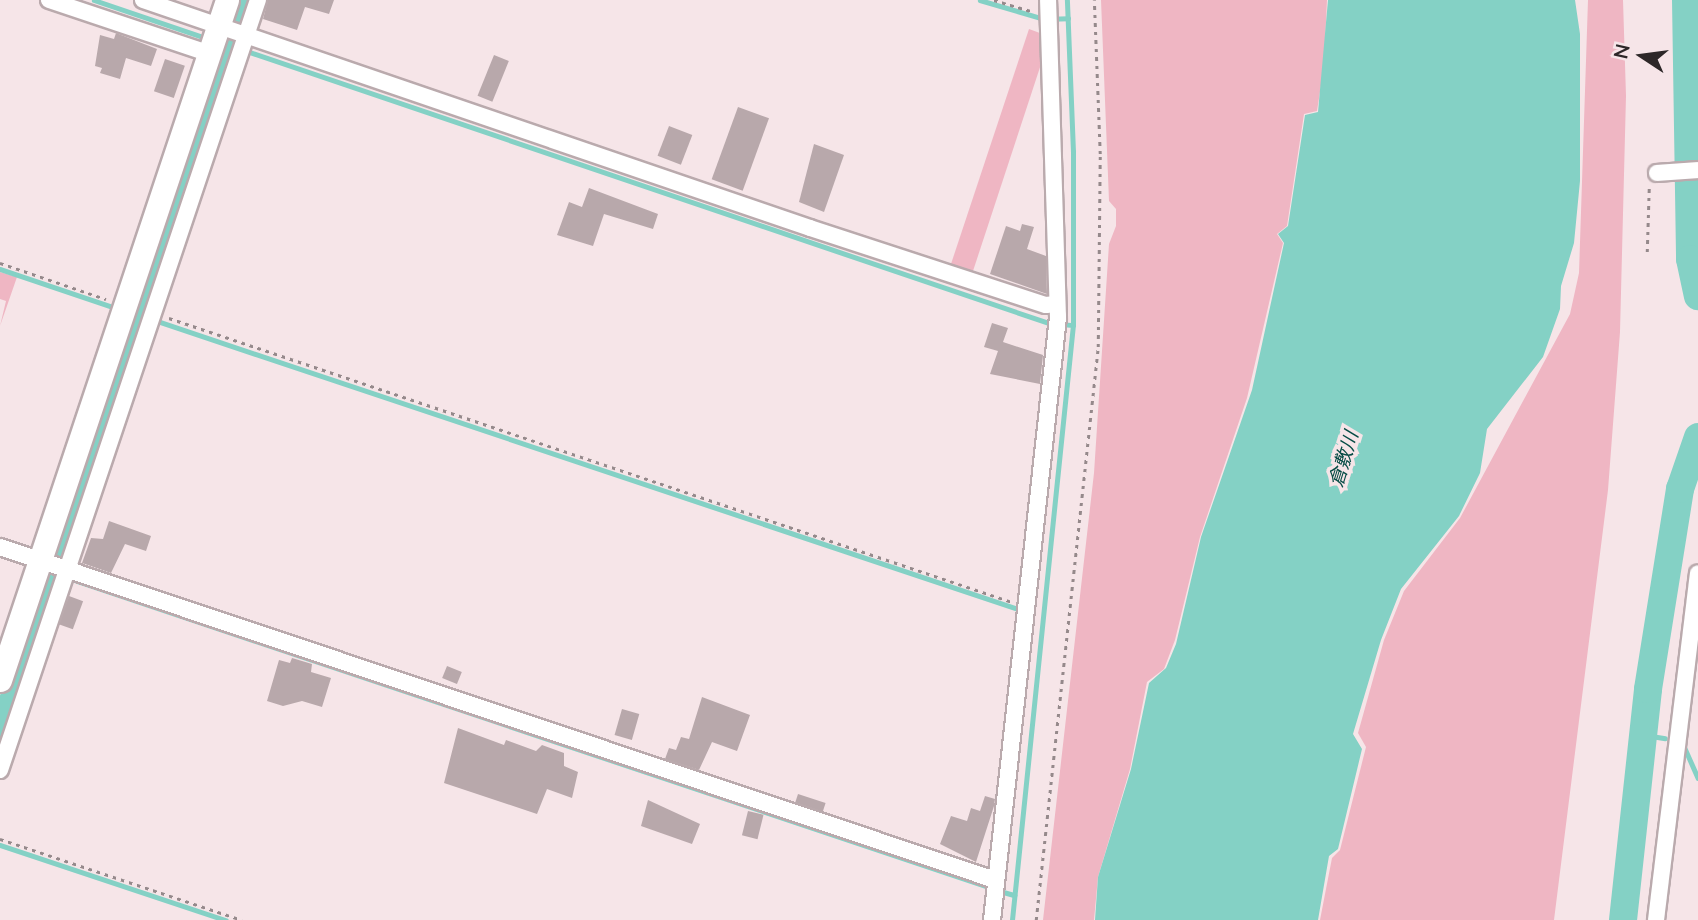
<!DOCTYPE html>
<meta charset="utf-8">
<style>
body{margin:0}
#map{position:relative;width:1698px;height:920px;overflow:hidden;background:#f6e5e8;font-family:Lato,"Noto Sans JP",sans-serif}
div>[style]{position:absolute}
.green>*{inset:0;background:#efb6c3}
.water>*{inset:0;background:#84d1c5}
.stream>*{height:4.5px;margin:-2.25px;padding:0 2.25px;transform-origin:2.25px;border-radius:2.25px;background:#84d1c5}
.river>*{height:28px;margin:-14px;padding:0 14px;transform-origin:14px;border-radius:14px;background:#84d1c5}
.building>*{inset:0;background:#b8a8ab;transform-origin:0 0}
.path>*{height:2.5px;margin-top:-1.25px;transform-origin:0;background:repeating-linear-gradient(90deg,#95898b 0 3.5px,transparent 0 8.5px)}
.roads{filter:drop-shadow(2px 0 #baaaad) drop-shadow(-2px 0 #baaaad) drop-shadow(0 2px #baaaad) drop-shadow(0 -2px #baaaad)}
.street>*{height:16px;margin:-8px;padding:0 8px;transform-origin:8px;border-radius:8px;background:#fff}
.secondary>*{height:23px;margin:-11.5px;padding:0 11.5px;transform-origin:11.5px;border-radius:11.5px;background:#fff}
span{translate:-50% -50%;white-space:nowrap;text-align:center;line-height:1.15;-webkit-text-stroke:7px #f6e5e8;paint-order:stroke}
.water-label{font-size:19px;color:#064c45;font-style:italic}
.north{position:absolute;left:1607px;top:21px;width:70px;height:70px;-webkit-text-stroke:5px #f6e5e8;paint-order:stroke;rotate:283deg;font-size:19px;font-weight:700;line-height:28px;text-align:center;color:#2d2728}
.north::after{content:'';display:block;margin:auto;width:24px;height:32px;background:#2d2728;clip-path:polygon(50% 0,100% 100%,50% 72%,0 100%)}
</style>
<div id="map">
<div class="green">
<i style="clip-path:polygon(1101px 0,1327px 0,1324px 66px,1317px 111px,1304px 114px,1287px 226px,1277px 234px,1283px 243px,1247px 398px,1200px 537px,1175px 640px,1164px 669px,1147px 682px,1130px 769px,1098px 877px,1094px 920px,1043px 920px,1094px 473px,1109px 244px,1116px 226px,1116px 209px,1109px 201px)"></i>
<i style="clip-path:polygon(1588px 0,1623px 0,1626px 96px,1620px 332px,1608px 490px,1554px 920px,1320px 920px,1332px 858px,1340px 850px,1366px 747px,1358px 733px,1384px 640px,1404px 591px,1460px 518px,1570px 314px,1579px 273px)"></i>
<i style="clip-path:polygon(1029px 29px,1048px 36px,1046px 49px,973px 271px,951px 264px)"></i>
<i style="clip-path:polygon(0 272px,17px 277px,0 326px,6px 301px,0 299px)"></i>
</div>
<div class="water">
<i style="clip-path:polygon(1328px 0,1575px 0,1580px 34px,1580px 181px,1574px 243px,1561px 286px,1560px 309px,1543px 357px,1487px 429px,1480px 473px,1459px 516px,1401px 589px,1381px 640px,1353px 734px,1362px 749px,1338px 849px,1329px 856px,1318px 920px,1095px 920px,1098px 877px,1131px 769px,1149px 683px,1166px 668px,1176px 644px,1201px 537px,1252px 390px,1284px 243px,1278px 234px,1288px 226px,1305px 115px,1318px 112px)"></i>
</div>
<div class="stream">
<i style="left:94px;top:0;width:112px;rotate:18.8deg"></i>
<i style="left:980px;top:0;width:67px;rotate:16.5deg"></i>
<i style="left:1044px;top:19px;width:24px;rotate:-2deg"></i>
<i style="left:226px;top:44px;width:869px;rotate:18.73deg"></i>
<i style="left:1049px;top:323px;width:24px;rotate:5deg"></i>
<i style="left:1693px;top:209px;width:5px;rotate:-11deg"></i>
<i style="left:0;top:269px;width:119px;rotate:18.6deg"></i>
<i style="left:136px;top:314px;width:12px;rotate:20deg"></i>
<i style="left:157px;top:321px;width:911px;rotate:18.49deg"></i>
<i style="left:77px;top:581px;width:965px;rotate:18.55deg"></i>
<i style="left:1645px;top:735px;width:20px;rotate:9deg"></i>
<i style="left:1683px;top:744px;width:37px;rotate:66deg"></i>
<i style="left:0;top:845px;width:238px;rotate:18.4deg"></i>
<i style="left:1000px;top:891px;width:15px;rotate:16deg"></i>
<i style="left:1012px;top:920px;width:598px;rotate:-84.15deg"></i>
<i style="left:1073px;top:325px;width:173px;rotate:-90deg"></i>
<i style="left:1073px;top:152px;width:152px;rotate:-92.3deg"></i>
</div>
<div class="river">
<i style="left:1686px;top:0;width:259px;rotate:89.1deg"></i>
<i style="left:1690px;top:259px;width:38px;rotate:78deg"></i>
<i style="left:0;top:740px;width:780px;rotate:-71.61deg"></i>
<i style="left:1623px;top:920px;width:232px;rotate:-83.8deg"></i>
<i style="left:1648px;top:689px;width:203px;rotate:-80.9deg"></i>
<i style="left:1680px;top:489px;width:55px;rotate:-70.9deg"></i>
</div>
<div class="building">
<i style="clip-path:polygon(268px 0,334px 0,329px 14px,305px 7px,297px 30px,263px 19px)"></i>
<i style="clip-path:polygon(116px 33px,157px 49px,151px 66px,126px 58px,120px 79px,100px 73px,102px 68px,95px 66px,100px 35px,114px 39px)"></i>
<i style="left:494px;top:55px;width:16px;height:44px;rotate:22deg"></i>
<i style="left:165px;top:59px;width:21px;height:34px;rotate:19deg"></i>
<i style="left:738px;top:107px;width:33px;height:77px;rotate:20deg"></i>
<i style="left:669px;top:126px;width:25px;height:32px;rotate:21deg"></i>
<i style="clip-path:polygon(814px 144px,844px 155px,824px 212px,799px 202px)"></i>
<i style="clip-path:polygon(589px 188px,658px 214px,653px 229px,604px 214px,593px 246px,557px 235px,569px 202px,582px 207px)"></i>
<i style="clip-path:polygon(1022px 224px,1034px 227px,1027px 249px,1046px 256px,1047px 294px,990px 274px,1006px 226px,1020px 231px)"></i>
<i style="clip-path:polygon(992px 323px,1008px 328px,1003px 342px,1043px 355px,1040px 384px,990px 374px,998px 351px,984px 347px)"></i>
<i style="clip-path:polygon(109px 521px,151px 536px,146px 551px,125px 544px,111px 573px,82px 563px,91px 538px,103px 539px)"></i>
<i style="left:69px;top:596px;width:15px;height:30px;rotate:20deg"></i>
<i style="clip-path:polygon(292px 658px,312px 664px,311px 672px,331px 678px,322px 707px,302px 701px,283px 706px,267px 701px,279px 660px,290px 663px)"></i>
<i style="left:447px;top:666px;width:16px;height:13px;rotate:22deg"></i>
<i style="clip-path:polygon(702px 697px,750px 715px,737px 751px,712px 742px,699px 770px,665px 759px,669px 748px,676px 750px,681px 737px,689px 739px)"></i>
<i style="left:622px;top:709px;width:18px;height:27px;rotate:16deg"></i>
<i style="clip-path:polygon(458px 728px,504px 745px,506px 740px,536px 751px,542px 745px,564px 753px,564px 766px,578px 772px,572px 798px,547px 789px,537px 814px,444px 783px)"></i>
<i style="left:798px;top:794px;width:29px;height:9px;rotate:18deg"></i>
<i style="clip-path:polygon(985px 796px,995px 799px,994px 806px,976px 862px,940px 844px,951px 816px,967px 821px,971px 808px,980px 811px)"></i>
<i style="clip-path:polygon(648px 800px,700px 824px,692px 844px,641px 826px)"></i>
<i style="left:748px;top:811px;width:16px;height:25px;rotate:14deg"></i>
</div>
<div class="path">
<i style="left:994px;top:0;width:42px;rotate:16.7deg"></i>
<i style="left:1647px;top:252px;width:65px;rotate:-88.2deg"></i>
<i style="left:0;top:263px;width:112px;rotate:18.8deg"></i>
<i style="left:169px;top:318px;width:890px;rotate:18.62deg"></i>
<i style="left:0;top:839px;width:255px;rotate:18.5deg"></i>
<i style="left:1036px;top:920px;width:576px;rotate:-83.82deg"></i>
<i style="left:1098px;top:347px;width:193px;rotate:-89.4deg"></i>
<i style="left:1100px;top:154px;width:154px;rotate:-92.2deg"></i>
</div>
<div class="roads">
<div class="street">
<i style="left:49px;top:0;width:170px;rotate:18.5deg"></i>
<i style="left:143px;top:0;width:705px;rotate:18.87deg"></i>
<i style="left:810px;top:228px;width:248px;rotate:18.1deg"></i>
<i style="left:1046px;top:305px;width:9px;rotate:-6deg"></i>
<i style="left:1657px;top:173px;width:41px;rotate:-4.2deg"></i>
<i style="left:0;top:547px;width:1049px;rotate:18.5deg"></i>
<i style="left:0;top:770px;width:812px;rotate:-71.48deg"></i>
<i style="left:992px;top:920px;width:607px;rotate:-83.75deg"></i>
<i style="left:1058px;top:317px;width:317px;rotate:-91.8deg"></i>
<i style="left:1656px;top:920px;width:349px;rotate:-83.1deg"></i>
</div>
<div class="secondary">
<i style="left:0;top:680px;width:717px;rotate:-71.54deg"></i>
</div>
</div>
<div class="water-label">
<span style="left:1343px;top:459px;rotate:-73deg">倉敷川</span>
</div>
<div class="north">N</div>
</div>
